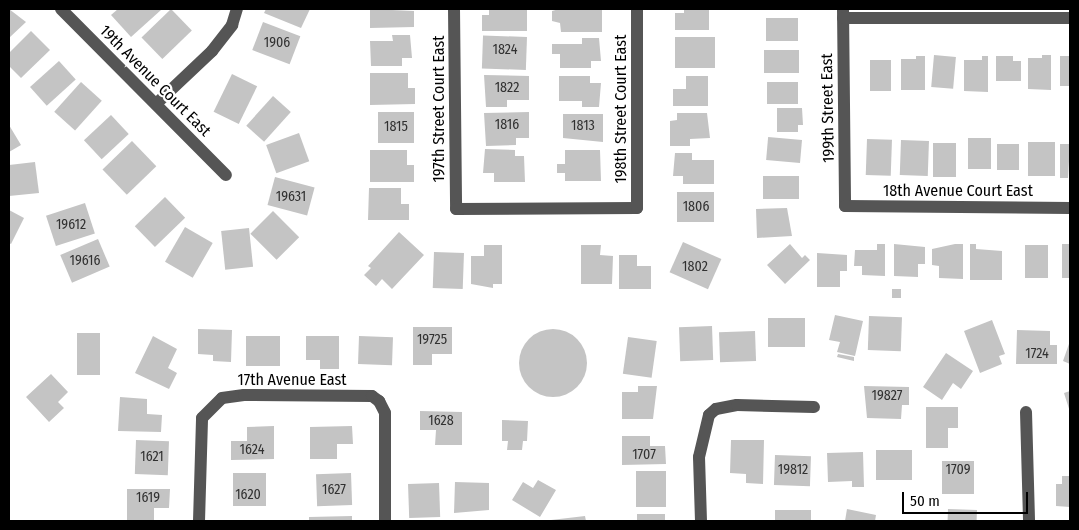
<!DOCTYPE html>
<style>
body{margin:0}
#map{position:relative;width:1079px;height:530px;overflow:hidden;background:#fff;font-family:"Fira Sans Condensed",sans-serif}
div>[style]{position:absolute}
.building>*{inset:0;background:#c4c4c4;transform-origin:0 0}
.round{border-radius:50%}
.minor>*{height:12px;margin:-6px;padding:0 6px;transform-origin:6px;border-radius:6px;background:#555}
span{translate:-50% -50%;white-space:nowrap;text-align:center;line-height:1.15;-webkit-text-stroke:4.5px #fff;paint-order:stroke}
.number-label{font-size:14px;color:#313131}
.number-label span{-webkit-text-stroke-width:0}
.street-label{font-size:16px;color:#000}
.frame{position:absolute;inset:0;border:10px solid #000;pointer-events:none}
.scale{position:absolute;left:902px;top:492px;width:126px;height:22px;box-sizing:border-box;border:2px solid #000;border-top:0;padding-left:6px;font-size:15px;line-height:18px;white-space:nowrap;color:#000;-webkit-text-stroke:4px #fff;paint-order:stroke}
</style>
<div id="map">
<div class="building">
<i style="clip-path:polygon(9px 9px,26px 22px,9px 38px)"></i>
<i style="clip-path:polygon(118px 9px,160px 9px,161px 10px,131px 37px,111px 15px)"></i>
<i style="left:171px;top:9px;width:30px;height:41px;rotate:46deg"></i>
<i style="clip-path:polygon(266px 9px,310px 9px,301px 28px,264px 13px)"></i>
<i style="clip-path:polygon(370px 9px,414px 11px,414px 27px,370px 28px)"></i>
<i style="clip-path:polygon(489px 9px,527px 9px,527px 31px,482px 31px,482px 15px,489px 15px)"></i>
<i style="clip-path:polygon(559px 9px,602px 9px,602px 32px,561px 32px,560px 23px,552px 21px,552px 11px)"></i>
<i style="clip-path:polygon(684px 9px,709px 9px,709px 30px,675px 30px,675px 13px,684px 13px)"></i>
<i style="left:766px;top:18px;width:32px;height:23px"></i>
<i style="left:263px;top:22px;width:40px;height:30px;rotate:21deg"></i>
<i style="clip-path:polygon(31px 31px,50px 50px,21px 78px,9px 66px,9px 53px)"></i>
<i style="clip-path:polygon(392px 35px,410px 35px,412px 58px,402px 58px,402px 66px,371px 66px,370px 41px,393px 41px)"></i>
<i style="left:527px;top:37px;width:33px;height:44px;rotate:92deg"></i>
<i style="left:675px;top:37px;width:40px;height:31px"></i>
<i style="clip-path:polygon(582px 38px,599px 38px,601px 61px,591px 61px,591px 68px,560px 68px,560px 54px,552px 54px,552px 44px,582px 44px)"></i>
<i style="left:764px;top:50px;width:35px;height:23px"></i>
<i style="left:934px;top:55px;width:22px;height:32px;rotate:5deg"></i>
<i style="clip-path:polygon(1042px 55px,1051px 55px,1051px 90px,1028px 89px,1028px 58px,1042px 58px)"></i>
<i style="clip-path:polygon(916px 56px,925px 56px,925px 90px,901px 90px,901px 59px,916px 59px)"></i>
<i style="clip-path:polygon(982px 56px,988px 56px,988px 92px,964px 91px,964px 60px,982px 60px)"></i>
<i style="clip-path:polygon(996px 56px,1013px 56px,1013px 61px,1021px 61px,1021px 81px,996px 81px)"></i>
<i style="left:1060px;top:56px;width:9px;height:30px"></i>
<i style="left:870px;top:60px;width:21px;height:31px"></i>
<i style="left:59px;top:61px;width:25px;height:39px;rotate:48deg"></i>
<i style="clip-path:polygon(370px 73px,408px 73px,408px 88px,415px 88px,415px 104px,370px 105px)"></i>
<i style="left:232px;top:74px;width:28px;height:42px;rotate:26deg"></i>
<i style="clip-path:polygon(484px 75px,529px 76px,529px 100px,507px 100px,507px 107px,486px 107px)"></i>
<i style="clip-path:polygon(559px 76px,590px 76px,590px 83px,601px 83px,599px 107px,582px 107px,582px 101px,559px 101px)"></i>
<i style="clip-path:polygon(686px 76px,708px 76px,708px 106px,673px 106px,673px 89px,686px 89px)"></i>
<i style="left:81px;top:82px;width:28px;height:40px;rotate:42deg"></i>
<i style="left:767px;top:82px;width:31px;height:22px"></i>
<i style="left:273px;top:96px;width:24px;height:40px;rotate:42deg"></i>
<i style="clip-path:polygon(777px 108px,802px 108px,803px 125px,798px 125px,798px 132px,777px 132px)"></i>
<i style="left:378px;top:112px;width:36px;height:31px"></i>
<i style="clip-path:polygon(529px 112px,529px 138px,516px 138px,516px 145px,486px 146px,484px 113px)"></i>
<i style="clip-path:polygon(677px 113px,707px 113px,710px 138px,690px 139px,690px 146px,670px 146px,670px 121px,677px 120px)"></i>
<i style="clip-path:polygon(563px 114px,603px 114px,603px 142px,563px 138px)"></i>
<i style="left:111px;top:115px;width:26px;height:37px;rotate:47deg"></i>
<i style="clip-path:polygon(9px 125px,21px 145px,9px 152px)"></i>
<i style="left:299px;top:133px;width:30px;height:35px;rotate:70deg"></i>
<i style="left:968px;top:138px;width:23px;height:31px"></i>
<i style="left:867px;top:139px;width:25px;height:36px;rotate:2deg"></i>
<i style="left:802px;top:140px;width:23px;height:34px;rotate:95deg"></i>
<i style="left:901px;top:140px;width:28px;height:35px;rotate:2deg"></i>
<i style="left:132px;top:141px;width:35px;height:41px;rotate:46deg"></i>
<i style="left:1028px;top:142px;width:27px;height:34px"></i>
<i style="left:933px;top:143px;width:23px;height:34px"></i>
<i style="left:997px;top:144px;width:22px;height:26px"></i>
<i style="clip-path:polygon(1060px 144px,1070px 144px,1068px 178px,1060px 178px)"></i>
<i style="clip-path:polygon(485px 149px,515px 150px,515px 156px,524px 156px,525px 182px,494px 182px,494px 173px,483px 173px)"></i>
<i style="clip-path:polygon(370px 150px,407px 150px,407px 165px,414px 165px,414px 182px,370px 182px)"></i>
<i style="clip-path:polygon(565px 150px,600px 150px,601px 181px,565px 181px,565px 173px,557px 173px,557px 164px,565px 164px)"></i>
<i style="clip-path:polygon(675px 153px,692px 153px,692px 160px,714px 160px,714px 184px,683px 184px,683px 176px,673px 176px)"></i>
<i style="clip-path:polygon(35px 162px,39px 193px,9px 196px,9px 165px)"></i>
<i style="left:763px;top:176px;width:36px;height:23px"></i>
<i style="left:275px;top:177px;width:41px;height:29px;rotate:15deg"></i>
<i style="clip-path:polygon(369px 188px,401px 188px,401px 204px,409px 204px,409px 220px,368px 220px)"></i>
<i style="left:677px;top:192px;width:37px;height:30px"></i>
<i style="left:165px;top:197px;width:29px;height:42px;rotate:46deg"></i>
<i style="left:85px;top:203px;width:32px;height:41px;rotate:72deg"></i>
<i style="clip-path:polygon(787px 208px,792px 236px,757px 238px,756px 209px)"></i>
<i style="clip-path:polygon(9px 210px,24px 218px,11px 244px,9px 243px)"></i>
<i style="left:273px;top:211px;width:37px;height:32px;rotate:45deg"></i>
<i style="left:185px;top:227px;width:32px;height:40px;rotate:30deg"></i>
<i style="left:249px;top:228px;width:39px;height:28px;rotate:84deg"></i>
<i style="clip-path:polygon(399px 232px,424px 255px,392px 289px,382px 279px,376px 286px,364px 275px,371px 268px,368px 266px)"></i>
<i style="left:98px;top:239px;width:30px;height:41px;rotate:67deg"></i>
<i style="left:683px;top:242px;width:42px;height:33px;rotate:24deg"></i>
<i style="clip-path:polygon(790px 244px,802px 258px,805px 255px,810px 260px,785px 284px,767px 265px)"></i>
<i style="clip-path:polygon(877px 244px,885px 244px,885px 276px,862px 275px,862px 266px,854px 266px,855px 250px,877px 250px)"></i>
<i style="clip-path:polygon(894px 244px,925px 247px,925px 264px,918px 264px,918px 277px,894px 276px)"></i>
<i style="clip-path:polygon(955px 244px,963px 244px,963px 279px,939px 278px,939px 266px,932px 265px,932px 249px)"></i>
<i style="clip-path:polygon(970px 244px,976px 244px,976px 249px,1002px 251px,1002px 280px,970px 280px)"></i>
<i style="left:1062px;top:244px;width:8px;height:34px"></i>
<i style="clip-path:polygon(484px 245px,502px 245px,502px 284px,493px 284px,493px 288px,471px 284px,471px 256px,484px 256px)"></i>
<i style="clip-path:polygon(581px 245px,601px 245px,600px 255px,613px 256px,612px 284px,581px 284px)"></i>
<i style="left:1048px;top:245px;width:33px;height:23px;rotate:90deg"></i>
<i style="left:434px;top:252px;width:30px;height:36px;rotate:2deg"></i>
<i style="clip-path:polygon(817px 253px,847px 255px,847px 271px,840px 271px,840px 287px,817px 287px)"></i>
<i style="clip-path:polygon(619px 255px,637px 255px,637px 266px,651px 266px,651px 289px,619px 289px)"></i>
<i style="left:892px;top:289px;width:9px;height:9px"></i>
<i style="clip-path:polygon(835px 315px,863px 321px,855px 356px,837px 352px,840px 342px,829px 340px)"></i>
<i style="left:869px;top:316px;width:33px;height:34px;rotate:2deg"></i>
<i style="left:768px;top:318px;width:37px;height:29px"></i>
<i style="clip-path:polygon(992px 320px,1005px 354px,999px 356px,1002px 364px,980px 373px,964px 331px)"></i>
<i style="left:712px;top:326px;width:34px;height:33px;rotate:88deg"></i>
<i style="clip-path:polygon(413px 327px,452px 327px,452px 354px,432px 354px,432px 365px,413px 365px)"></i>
<i style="clip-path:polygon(198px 329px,232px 330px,231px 362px,213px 361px,213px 355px,198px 354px)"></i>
<i class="round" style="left:519px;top:329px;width:68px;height:68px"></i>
<i style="clip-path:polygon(1017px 330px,1050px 331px,1050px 345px,1057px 345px,1057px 364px,1016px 364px)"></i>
<i style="left:755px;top:331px;width:30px;height:36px;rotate:88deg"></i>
<i style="left:77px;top:333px;width:23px;height:42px"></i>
<i style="clip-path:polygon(153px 336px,177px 349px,168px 368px,177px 373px,169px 389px,135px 373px)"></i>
<i style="left:246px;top:336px;width:34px;height:30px"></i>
<i style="clip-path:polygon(306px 336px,339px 336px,339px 369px,320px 369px,320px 360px,306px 360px)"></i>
<i style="left:359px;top:336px;width:34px;height:28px;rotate:2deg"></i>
<i style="left:628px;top:337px;width:29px;height:37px;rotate:8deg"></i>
<i style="clip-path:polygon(1070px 341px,1070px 364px,1063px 361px)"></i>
<i style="clip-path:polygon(946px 353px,973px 371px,961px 389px,953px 383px,942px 400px,923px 387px)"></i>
<i style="clip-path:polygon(838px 354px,854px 357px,854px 361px,837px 357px)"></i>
<i style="clip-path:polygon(51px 374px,68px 392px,58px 402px,64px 408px,49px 422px,26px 397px)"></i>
<i style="clip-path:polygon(638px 386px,657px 386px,653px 419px,622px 419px,622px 392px,638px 392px)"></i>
<i style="clip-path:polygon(864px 386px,909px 387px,909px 405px,902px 405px,901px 419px,867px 418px)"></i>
<i style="clip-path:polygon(1070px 391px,1070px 412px,1064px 393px)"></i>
<i style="clip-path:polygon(120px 397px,147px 399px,147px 414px,162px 415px,161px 432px,118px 431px)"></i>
<i style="clip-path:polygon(926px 407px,958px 407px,958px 428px,948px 428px,948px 448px,926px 448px)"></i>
<i style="clip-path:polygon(420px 411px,462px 412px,462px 445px,435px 445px,436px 430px,420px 430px)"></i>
<i style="clip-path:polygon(502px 420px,528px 421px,527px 441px,523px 441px,522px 450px,507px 450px,508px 441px,502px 441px)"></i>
<i style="clip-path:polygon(274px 426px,274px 459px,231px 460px,231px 441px,247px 441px,247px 427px)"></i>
<i style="clip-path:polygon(352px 426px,353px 444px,337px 444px,337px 459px,310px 459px,310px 427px)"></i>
<i style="clip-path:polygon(622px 436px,650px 436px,650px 446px,665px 446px,666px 464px,622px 465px)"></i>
<i style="left:136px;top:440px;width:33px;height:34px;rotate:2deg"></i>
<i style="clip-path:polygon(731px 440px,764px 440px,763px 484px,746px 483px,746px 474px,730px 473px)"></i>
<i style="left:876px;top:450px;width:36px;height:30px"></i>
<i style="clip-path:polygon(863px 452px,864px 487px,852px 487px,852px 481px,828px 482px,827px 453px)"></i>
<i style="left:775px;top:455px;width:36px;height:30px;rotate:2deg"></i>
<i style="left:942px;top:461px;width:32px;height:33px"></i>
<i style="left:666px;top:471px;width:36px;height:30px;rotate:90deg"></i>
<i style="left:233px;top:473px;width:33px;height:33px"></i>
<i style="left:351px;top:473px;width:32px;height:35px;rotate:88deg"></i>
<i style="clip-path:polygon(1062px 476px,1070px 476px,1070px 507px,1056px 506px,1056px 484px,1062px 484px)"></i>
<i style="clip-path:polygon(538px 480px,556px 490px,540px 517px,512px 500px,523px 482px,533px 488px)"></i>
<i style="clip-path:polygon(455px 482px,489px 483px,489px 510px,454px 513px)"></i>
<i style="left:439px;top:483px;width:34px;height:31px;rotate:88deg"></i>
<i style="clip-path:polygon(127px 489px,170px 489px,169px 508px,154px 508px,154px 521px,127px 521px)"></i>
<i style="clip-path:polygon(847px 509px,876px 515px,875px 521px,845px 521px)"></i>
<i style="left:948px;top:509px;width:29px;height:12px;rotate:2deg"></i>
<i style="left:811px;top:510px;width:11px;height:36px;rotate:90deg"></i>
<i style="left:637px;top:514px;width:28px;height:7px"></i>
<i style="clip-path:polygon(352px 516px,352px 521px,309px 521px,309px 517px)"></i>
<i style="clip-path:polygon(585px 516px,586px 521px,551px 521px,551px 520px)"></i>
</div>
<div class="minor">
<i style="left:61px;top:9px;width:234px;rotate:45.2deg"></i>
<i style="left:454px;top:9px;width:200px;rotate:89.4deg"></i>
<i style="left:456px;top:209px;width:181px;rotate:-0.3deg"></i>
<i style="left:637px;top:208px;width:199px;rotate:-90deg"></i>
<i style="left:843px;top:9px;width:197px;rotate:89.4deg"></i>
<i style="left:845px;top:206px;width:225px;rotate:0.5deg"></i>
<i style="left:843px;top:18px;width:227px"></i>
<i style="left:156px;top:104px;width:77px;rotate:-43.4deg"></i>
<i style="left:212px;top:51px;width:33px;rotate:-52deg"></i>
<i style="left:232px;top:25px;width:17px;rotate:-73deg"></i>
<i style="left:1026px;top:412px;width:109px;rotate:88.4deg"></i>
<i style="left:199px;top:521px;width:103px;rotate:-88.3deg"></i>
<i style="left:202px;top:418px;width:28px;rotate:-45deg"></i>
<i style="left:222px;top:398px;width:22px;rotate:-8deg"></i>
<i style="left:244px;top:395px;width:128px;rotate:0.4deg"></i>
<i style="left:372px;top:396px;width:9px;rotate:36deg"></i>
<i style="left:379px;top:401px;width:13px;rotate:63deg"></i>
<i style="left:385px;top:413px;width:108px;rotate:90deg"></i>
<i style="left:701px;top:521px;width:64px;rotate:-91.8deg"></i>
<i style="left:699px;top:457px;width:43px;rotate:-76.6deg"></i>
<i style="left:709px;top:415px;width:9px;rotate:-41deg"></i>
<i style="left:716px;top:409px;width:21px;rotate:-11deg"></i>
<i style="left:737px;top:405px;width:77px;rotate:1.5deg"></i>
</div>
<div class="number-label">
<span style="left:277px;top:43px">1906</span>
<span style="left:505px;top:50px">1824</span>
<span style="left:507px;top:88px">1822</span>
<span style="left:507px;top:125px">1816</span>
<span style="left:583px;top:126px">1813</span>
<span style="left:396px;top:127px">1815</span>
<span style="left:291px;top:197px">19631</span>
<span style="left:696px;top:207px">1806</span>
<span style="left:71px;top:225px">19612</span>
<span style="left:85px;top:261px">19616</span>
<span style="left:695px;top:267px">1802</span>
<span style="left:432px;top:340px">19725</span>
<span style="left:1037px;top:354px">1724</span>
<span style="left:887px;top:396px">19827</span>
<span style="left:441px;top:421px">1628</span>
<span style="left:252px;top:450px">1624</span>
<span style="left:644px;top:455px">1707</span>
<span style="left:152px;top:457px">1621</span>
<span style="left:793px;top:470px">19812</span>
<span style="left:958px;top:470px">1709</span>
<span style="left:334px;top:490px">1627</span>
<span style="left:248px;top:495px">1620</span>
<span style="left:148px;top:498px">1619</span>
</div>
<div class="street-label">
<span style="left:155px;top:81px;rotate:45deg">19th Avenue Court East</span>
<span style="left:828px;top:108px;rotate:-91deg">199th Street East</span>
<span style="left:439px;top:109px;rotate:-90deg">197th Street Court East</span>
<span style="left:621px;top:109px;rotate:-90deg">198th Street Court East</span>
<span style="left:958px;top:191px">18th Avenue Court East</span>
<span style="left:292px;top:380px">17th Avenue East</span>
</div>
<div class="frame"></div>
<div class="scale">50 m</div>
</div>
